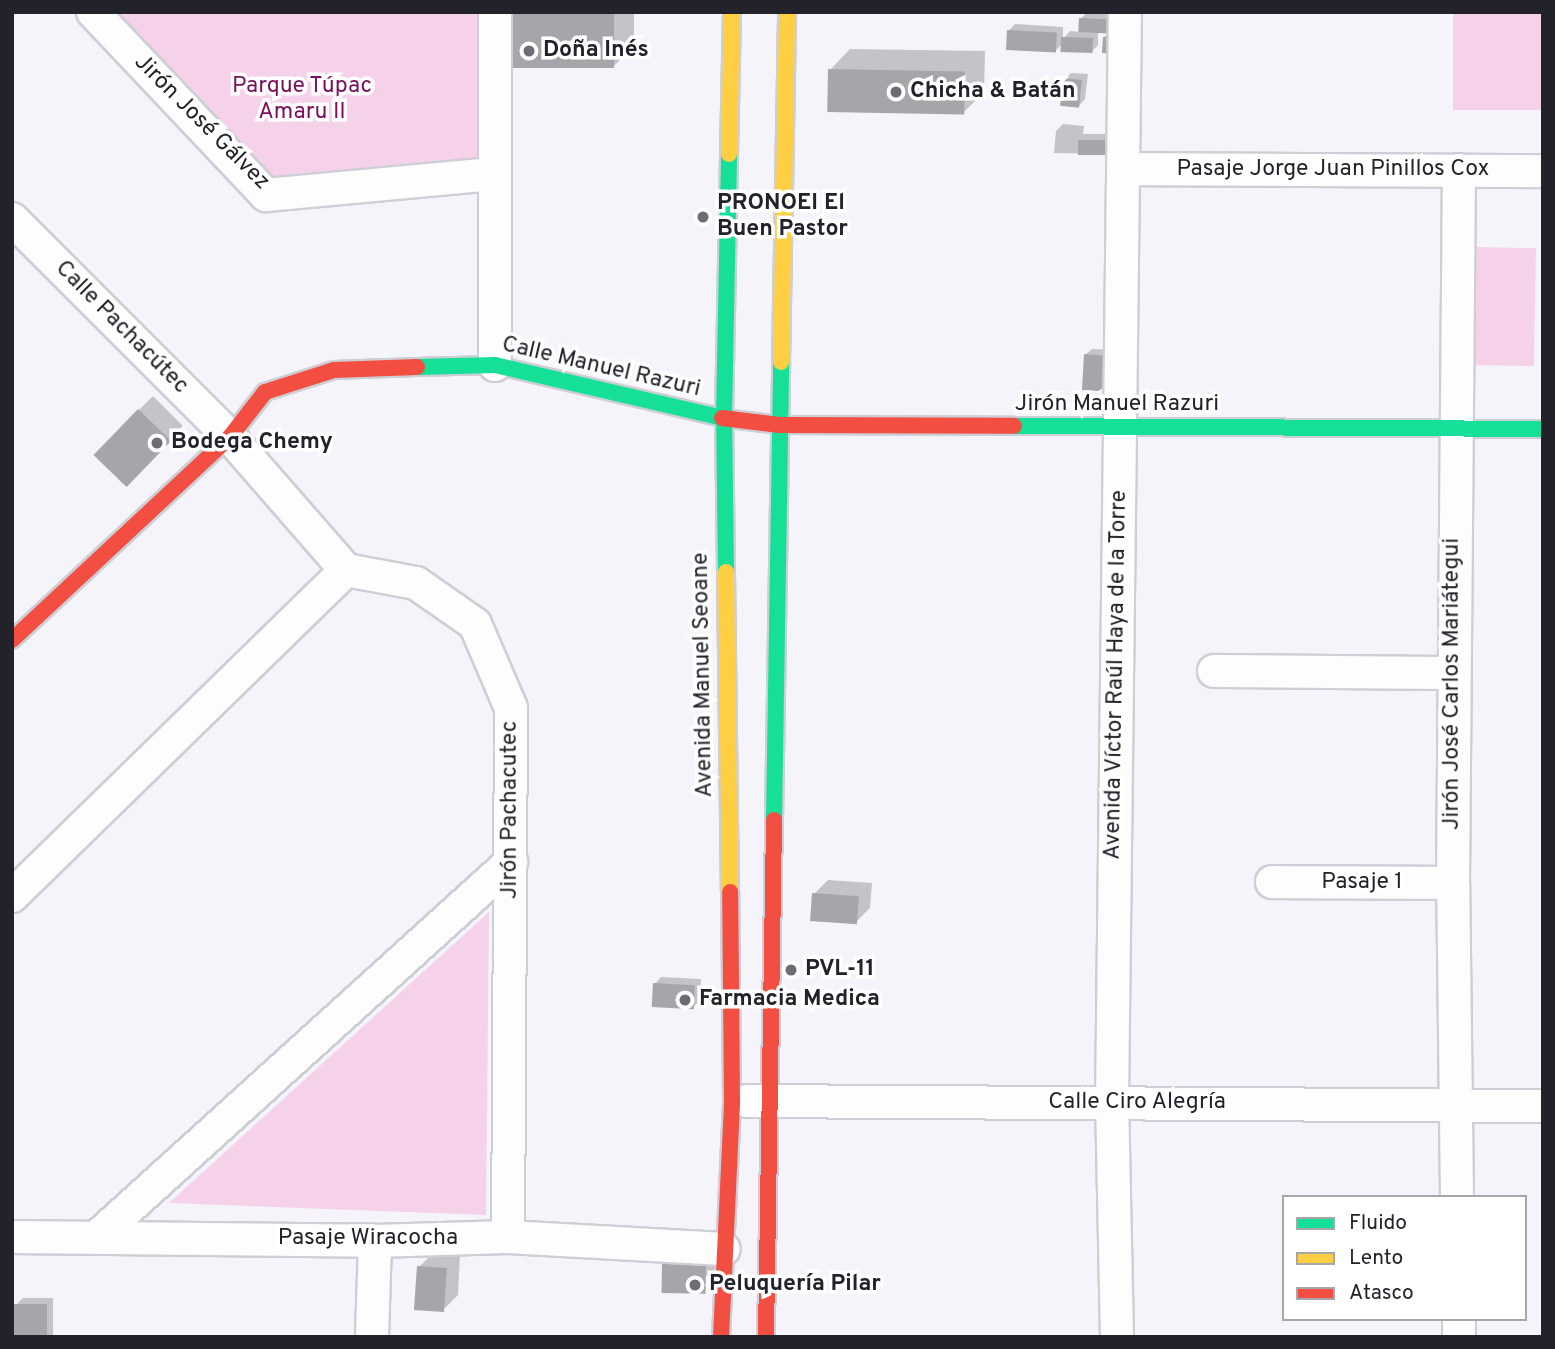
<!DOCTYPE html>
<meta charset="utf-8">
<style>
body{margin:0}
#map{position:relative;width:1555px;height:1349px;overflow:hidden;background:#f4f4fa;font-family:Overpass,sans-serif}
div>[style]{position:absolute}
.green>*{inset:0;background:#f6d2ea;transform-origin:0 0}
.shadow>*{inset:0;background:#0003;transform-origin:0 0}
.building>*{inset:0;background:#a6a5aa;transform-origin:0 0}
.roads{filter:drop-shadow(2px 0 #cecfd6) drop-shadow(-2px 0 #cecfd6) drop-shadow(0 2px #cecfd6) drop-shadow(0 -2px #cecfd6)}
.street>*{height:32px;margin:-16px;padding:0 16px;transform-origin:16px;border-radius:16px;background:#fdfdfe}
.fast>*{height:16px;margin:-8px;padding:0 8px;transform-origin:8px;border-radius:8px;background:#16e098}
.slow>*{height:16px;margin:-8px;padding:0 8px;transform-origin:8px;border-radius:8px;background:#ffcf43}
.jam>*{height:16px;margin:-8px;padding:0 8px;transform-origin:8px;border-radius:8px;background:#f24e42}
.dots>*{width:19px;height:19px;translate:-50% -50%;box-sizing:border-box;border:4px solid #fff;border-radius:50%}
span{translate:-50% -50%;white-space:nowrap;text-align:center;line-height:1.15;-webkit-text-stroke:7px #fff;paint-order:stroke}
.poi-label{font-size:23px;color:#22232a;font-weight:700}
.left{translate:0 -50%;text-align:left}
.park-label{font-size:23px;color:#7b0f5c}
.street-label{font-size:23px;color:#22232a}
.frame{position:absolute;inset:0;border:14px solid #22232a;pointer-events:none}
.legend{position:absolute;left:1282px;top:1195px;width:245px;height:126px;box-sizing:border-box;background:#fff;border:2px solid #a7a7aa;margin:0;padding:9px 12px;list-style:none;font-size:21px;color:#22232a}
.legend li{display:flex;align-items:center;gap:14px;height:35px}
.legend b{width:35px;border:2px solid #a7a7aa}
</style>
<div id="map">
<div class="green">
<i style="clip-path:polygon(94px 12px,492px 12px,489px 165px,266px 195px)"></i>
<i style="left:1453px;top:12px;width:90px;height:98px"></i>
<i style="left:1473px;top:247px;width:63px;height:118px;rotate:1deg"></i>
<i style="clip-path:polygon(489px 912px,486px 1215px,169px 1203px)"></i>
</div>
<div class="shadow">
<i style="clip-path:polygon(513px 12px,634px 12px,634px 46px,613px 67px)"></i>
<i style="clip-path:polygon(1087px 12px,1115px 12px,1120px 46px,1104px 37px,1110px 32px,1098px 31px,1098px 45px,1091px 52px,1063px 43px,1056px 50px,1008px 31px,1015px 24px,1063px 27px,1063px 39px,1070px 31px,1080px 32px,1081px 19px)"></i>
<i style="clip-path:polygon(850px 49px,985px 51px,984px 92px,963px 113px,830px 70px)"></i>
<i style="clip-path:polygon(1071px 73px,1088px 74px,1085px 99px,1079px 106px,1065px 79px)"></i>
<i style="clip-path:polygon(1063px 124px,1084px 126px,1083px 134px,1122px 134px,1115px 154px,1054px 153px,1056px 131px)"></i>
<i style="clip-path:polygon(1092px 349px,1115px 350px,1098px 389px,1085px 355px)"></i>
<i style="left:153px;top:396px;width:42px;height:83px;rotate:45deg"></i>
<i style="clip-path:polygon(828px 880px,872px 883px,870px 908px,856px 922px,814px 894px)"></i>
<i style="clip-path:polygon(661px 977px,701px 979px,700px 1001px,693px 1007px,655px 984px)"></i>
<i style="clip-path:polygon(677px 1250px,719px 1252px,718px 1279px,663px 1264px)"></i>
<i style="clip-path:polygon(433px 1253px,460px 1254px,458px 1295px,444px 1309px,419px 1267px)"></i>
<i style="clip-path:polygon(23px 1298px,53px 1298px,53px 1337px,16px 1337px,16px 1305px)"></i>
</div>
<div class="building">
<i style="left:512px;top:12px;width:102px;height:56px"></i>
<i style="left:1079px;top:18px;width:35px;height:14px;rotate:3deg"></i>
<i style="left:1007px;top:30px;width:50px;height:20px;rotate:3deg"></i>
<i style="left:1061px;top:37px;width:32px;height:15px;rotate:2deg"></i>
<i style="left:1103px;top:37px;width:13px;height:16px;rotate:4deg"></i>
<i style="left:828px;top:69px;width:137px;height:43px;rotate:1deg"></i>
<i style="left:1063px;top:78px;width:19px;height:28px;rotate:6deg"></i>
<i style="left:1078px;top:140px;width:38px;height:15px"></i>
<i style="clip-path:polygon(1084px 354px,1109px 356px,1108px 385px,1098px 391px,1082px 390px)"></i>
<i style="left:138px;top:409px;width:46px;height:64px;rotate:44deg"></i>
<i style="left:812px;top:893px;width:47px;height:28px;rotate:4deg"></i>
<i style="left:653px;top:983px;width:42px;height:24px;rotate:3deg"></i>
<i style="left:662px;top:1264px;width:44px;height:29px;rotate:1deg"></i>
<i style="left:417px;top:1266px;width:30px;height:44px;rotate:4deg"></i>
<i style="left:14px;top:1304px;width:33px;height:33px"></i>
</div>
<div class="roads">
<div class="street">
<i style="left:93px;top:12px;width:252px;rotate:46.6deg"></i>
<i style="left:266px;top:195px;width:228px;rotate:-5.3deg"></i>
<i style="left:495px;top:12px;width:353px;rotate:90deg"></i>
<i style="left:1123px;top:169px;width:420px;rotate:0.3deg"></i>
<i style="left:12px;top:219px;width:308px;rotate:45deg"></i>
<i style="left:230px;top:437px;width:176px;rotate:48.9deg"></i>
<i style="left:346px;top:570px;width:71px;rotate:10.5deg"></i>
<i style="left:416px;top:583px;width:72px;rotate:34.8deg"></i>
<i style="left:475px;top:624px;width:91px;rotate:66.8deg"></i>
<i style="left:511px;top:708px;width:529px;rotate:90.32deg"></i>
<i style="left:1214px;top:671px;width:240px;rotate:0.5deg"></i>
<i style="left:1272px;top:882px;width:181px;rotate:0.3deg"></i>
<i style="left:12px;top:896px;width:467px;rotate:-44.3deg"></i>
<i style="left:747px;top:1101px;width:796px;rotate:0.36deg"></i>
<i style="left:1457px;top:1197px;width:314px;rotate:-90.7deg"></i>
<i style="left:1453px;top:883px;width:713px;rotate:-89.52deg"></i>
<i style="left:12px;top:1237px;width:363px;rotate:0.6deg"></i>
<i style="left:375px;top:1241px;width:133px;rotate:-1.7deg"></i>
<i style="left:508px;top:1237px;width:216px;rotate:3.2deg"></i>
<i style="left:97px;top:1237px;width:559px;rotate:-42.17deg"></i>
<i style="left:1459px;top:1319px;width:18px;rotate:90deg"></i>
<i style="left:372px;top:1337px;width:96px;rotate:-88.2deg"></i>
<i style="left:1117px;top:1337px;width:235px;rotate:-91.2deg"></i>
<i style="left:1112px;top:1102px;width:1090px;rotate:-89.32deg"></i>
</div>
<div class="fast">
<i style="left:417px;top:367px;width:78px;rotate:-1.5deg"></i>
<i style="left:495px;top:365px;width:233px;rotate:13.1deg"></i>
<i style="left:1014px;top:426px;width:529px;rotate:0.32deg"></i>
<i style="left:726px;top:572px;width:154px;rotate:-90.7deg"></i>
<i style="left:724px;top:418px;width:264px;rotate:-88.9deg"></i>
<i style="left:774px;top:820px;width:458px;rotate:-89.1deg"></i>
</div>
<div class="slow">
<i style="left:729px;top:154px;width:142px;rotate:-88.8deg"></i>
<i style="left:781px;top:362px;width:350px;rotate:-89deg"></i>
<i style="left:726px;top:572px;width:320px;rotate:89.3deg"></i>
</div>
<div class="jam">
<i style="left:722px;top:418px;width:58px;rotate:6.9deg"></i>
<i style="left:780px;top:425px;width:234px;rotate:0.2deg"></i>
<i style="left:12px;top:640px;width:298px;rotate:-43deg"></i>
<i style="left:230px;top:437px;width:57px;rotate:-52.1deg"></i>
<i style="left:265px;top:392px;width:72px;rotate:-17.7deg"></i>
<i style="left:334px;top:370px;width:83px;rotate:-2.1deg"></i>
<i style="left:721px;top:1337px;width:236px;rotate:-87.3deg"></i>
<i style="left:732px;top:1101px;width:209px;rotate:-90.5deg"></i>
<i style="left:766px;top:1337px;width:517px;rotate:-89.11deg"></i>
</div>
</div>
<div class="dots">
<i style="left:529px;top:51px;background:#6c6c73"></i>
<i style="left:896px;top:92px;background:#6c6c73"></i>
<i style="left:703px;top:217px;background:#6c6c73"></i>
<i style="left:157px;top:443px;background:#6c6c73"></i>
<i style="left:791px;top:970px;background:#6c6c73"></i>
<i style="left:685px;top:1000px;background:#6c6c73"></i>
<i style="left:695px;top:1285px;background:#6c6c73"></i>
</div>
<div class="poi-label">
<span class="left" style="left:543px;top:51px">Doña Inés</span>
<span class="left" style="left:910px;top:92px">Chicha &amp; Batán</span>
<span class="left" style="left:717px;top:217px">PRONOEI El<br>Buen Pastor</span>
<span class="left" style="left:171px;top:443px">Bodega Chemy</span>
<span class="left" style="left:805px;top:970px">PVL-11</span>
<span class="left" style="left:699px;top:1000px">Farmacia Medica</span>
<span class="left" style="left:709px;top:1285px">Peluquería Pilar</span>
</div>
<div class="park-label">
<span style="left:302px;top:100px">Parque Túpac<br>Amaru II</span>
</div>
<div class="street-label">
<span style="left:201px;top:123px;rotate:45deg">Jirón José Gálvez</span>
<span style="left:1333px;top:170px">Pasaje Jorge Juan Pinillos Cox</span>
<span style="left:121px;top:328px;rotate:45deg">Calle Pachacútec</span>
<span style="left:601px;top:368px;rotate:13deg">Calle Manuel Razuri</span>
<span style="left:1117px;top:405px">Jirón Manuel Razuri</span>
<span style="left:704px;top:675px;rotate:-91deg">Avenida Manuel Seoane</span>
<span style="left:1117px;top:675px;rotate:-89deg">Avenida Víctor Raúl Haya de la Torre</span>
<span style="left:1453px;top:684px;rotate:-90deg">Jirón José Carlos Mariátegui</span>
<span style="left:511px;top:810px;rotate:-90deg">Jirón Pachacutec</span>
<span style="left:1362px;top:883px">Pasaje 1</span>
<span style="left:1137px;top:1103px">Calle Ciro Alegría</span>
<span style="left:368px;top:1239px">Pasaje Wiracocha</span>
</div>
<div class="frame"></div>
<ul class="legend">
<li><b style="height:9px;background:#16e098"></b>Fluido</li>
<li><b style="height:9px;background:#ffcf43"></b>Lento</li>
<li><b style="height:9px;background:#f24e42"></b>Atasco</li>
</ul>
</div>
